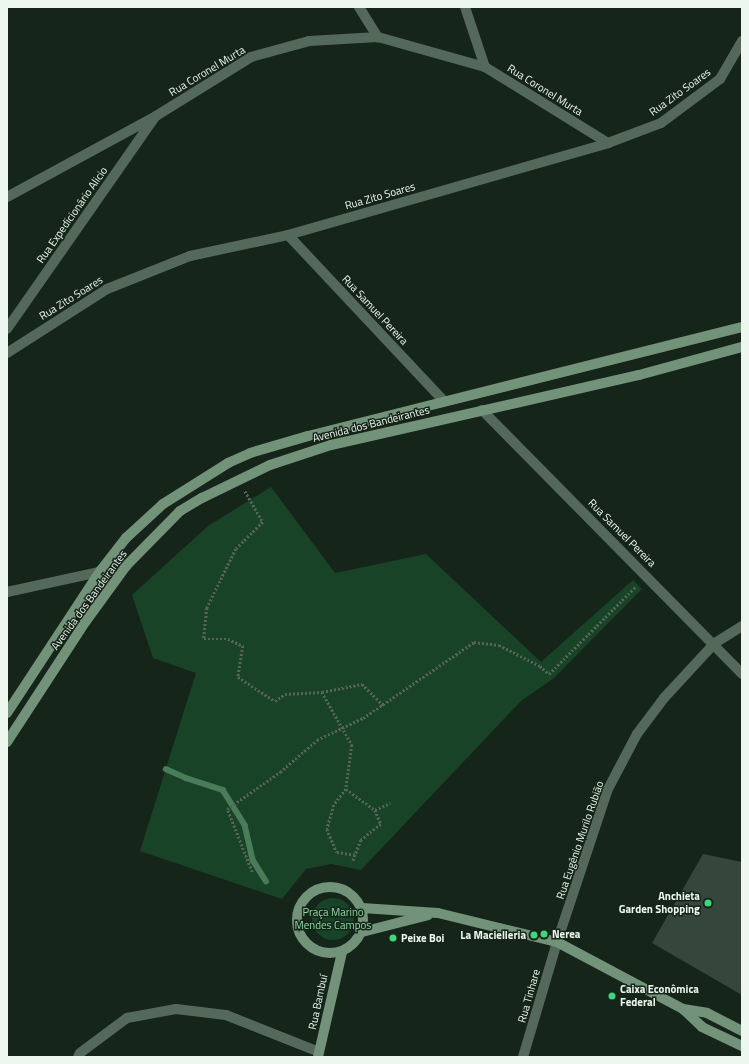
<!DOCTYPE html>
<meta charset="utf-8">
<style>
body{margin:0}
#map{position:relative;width:749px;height:1064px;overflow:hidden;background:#16251a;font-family:"Titillium Web",sans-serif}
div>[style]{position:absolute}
.green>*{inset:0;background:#184327}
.round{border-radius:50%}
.stream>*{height:5.5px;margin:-2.75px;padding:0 2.75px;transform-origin:2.75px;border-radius:2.75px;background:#4b7c59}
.building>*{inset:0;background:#35463a}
.path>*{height:2.5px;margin-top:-1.25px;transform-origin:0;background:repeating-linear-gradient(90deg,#57645a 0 2px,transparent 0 4px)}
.street>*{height:10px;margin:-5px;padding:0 5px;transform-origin:5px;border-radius:5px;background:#55695a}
.secondary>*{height:10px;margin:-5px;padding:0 5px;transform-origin:5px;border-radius:5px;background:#72937a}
.secondary>.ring{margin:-5px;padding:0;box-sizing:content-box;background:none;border:10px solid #72937a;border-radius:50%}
.dots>*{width:11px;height:11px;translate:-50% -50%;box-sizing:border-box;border:2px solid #16251a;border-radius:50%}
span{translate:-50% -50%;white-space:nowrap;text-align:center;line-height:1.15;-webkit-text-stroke:3px #16251a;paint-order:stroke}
.street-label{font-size:11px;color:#edf7ef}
.poi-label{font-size:11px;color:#edf7ef;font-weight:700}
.right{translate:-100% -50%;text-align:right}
.left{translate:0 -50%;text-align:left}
.park-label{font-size:11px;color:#8ed9a3}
.frame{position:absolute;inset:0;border:8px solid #edf7ef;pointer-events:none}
</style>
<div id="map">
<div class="green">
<i style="clip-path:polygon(271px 487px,335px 573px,426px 554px,541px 662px,633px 580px,642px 589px,554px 678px,521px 701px,361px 870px,331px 864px,306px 869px,282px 899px,140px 851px,196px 673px,153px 658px,132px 595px,208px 526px)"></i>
<i class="round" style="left:312px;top:898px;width:42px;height:42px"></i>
</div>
<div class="stream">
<i style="left:166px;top:769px;width:22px;rotate:24deg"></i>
<i style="left:186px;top:778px;width:39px;rotate:18deg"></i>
<i style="left:223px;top:790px;width:41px;rotate:57.8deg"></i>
<i style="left:245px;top:825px;width:36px;rotate:77deg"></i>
<i style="left:253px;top:860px;width:25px;rotate:58deg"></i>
</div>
<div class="building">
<i style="clip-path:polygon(703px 854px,742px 862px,742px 995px,652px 943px)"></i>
</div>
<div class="path">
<i style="left:245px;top:491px;width:36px;rotate:60deg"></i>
<i style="left:263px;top:522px;width:38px;rotate:135deg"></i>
<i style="left:236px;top:549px;width:66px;rotate:116.2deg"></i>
<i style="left:207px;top:608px;width:31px;rotate:96deg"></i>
<i style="left:204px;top:639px;width:24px"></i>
<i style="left:228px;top:639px;width:17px;rotate:25deg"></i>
<i style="left:243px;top:646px;width:31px;rotate:99deg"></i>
<i style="left:238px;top:677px;width:44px;rotate:33deg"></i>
<i style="left:275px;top:701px;width:12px;rotate:-35deg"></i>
<i style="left:285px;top:694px;width:37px;rotate:-3deg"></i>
<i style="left:322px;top:692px;width:61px;rotate:60.5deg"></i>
<i style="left:352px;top:745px;width:44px;rotate:97.8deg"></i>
<i style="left:346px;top:789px;width:36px;rotate:36deg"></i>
<i style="left:375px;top:810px;width:15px;rotate:67deg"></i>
<i style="left:381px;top:824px;width:26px;rotate:141deg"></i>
<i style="left:361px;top:840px;width:22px;rotate:111deg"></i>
<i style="left:322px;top:692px;width:41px;rotate:-11.3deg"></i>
<i style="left:362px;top:684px;width:30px;rotate:45deg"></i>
<i style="left:346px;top:789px;width:20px;rotate:127deg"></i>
<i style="left:334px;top:805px;width:25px;rotate:106deg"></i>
<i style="left:327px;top:829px;width:25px;rotate:67deg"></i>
<i style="left:337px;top:852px;width:18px;rotate:9deg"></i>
<i style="left:375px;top:810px;width:17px;rotate:-25deg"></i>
<i style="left:252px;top:872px;width:68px;rotate:-111.6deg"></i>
<i style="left:227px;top:809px;width:65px;rotate:-34.9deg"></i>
<i style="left:280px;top:772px;width:49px;rotate:-40.9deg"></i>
<i style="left:317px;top:740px;width:51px;rotate:-25.6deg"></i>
<i style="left:363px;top:718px;width:135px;rotate:-34.4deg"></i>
<i style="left:474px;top:642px;width:25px;rotate:7deg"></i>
<i style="left:499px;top:645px;width:46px;rotate:27.1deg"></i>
<i style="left:540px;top:666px;width:12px;rotate:42deg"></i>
<i style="left:549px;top:674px;width:124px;rotate:-45.3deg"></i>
</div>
<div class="street">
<i style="left:359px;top:7px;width:36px;rotate:58deg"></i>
<i style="left:465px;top:7px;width:63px;rotate:71.6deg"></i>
<i style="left:7px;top:197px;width:170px;rotate:-28.5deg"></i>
<i style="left:156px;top:116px;width:112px;rotate:-31.8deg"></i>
<i style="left:251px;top:57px;width:60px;rotate:-15.4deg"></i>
<i style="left:309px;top:41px;width:69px;rotate:-3.3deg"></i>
<i style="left:378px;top:37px;width:111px;rotate:15.7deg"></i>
<i style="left:485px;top:67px;width:145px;rotate:31.7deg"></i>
<i style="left:288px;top:235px;width:228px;rotate:46.8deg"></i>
<i style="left:7px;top:329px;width:259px;rotate:-55.1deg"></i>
<i style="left:7px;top:353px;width:119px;rotate:-32.6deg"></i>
<i style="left:107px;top:289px;width:89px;rotate:-21.7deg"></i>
<i style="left:190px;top:256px;width:100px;rotate:-12.1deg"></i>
<i style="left:288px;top:235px;width:333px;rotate:-16deg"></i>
<i style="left:608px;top:143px;width:57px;rotate:-20.7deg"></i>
<i style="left:661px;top:123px;width:74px;rotate:-36.7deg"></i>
<i style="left:720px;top:79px;width:44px;rotate:-59.9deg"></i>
<i style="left:482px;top:410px;width:371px;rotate:45.4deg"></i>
<i style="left:7px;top:592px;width:122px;rotate:-12.3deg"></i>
<i style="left:78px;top:1057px;width:4px;rotate:-63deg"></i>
<i style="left:80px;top:1053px;width:59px;rotate:-36.7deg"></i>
<i style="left:127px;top:1018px;width:50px;rotate:-10.4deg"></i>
<i style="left:176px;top:1009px;width:50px;rotate:6.8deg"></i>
<i style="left:226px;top:1015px;width:100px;rotate:21.7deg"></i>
<i style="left:523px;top:1057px;width:120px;rotate:-73.5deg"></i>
<i style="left:557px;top:942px;width:161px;rotate:-71.6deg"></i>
<i style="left:608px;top:789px;width:62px;rotate:-62.2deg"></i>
<i style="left:637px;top:734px;width:45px;rotate:-53.1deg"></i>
<i style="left:664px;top:698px;width:75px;rotate:-47.2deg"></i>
<i style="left:715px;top:643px;width:32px;rotate:-32deg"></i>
</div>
<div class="secondary">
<i style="left:7px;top:713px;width:171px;rotate:-56.7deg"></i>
<i style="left:101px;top:570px;width:41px;rotate:-52deg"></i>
<i style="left:126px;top:538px;width:50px;rotate:-42.6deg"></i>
<i style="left:163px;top:504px;width:77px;rotate:-32.2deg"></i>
<i style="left:228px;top:463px;width:24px;rotate:-24deg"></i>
<i style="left:250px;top:453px;width:60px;rotate:-16.3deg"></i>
<i style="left:308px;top:436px;width:447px;rotate:-14.1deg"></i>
<i style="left:7px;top:742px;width:145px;rotate:-56.9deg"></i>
<i style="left:86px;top:621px;width:68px;rotate:-54deg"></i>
<i style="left:126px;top:566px;width:77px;rotate:-45.5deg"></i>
<i style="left:180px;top:511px;width:26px;rotate:-31deg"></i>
<i style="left:202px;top:498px;width:76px;rotate:-25.9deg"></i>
<i style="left:270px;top:465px;width:64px;rotate:-18.2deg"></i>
<i style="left:331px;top:445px;width:316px;rotate:-12.8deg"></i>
<i style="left:639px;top:375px;width:107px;rotate:-15.2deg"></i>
<i class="ring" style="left:297px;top:887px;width:56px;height:56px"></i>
<i style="left:362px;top:908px;width:76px;rotate:3.8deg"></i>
<i style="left:438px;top:913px;width:122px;rotate:13.7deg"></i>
<i style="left:557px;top:942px;width:143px;rotate:28deg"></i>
<i style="left:683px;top:1009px;width:26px;rotate:43deg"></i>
<i style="left:702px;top:1027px;width:44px;rotate:25.4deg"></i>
<i style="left:362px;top:932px;width:68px;rotate:-14.4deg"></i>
<i style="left:683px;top:1009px;width:24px;rotate:9deg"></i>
<i style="left:707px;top:1013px;width:39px;rotate:27deg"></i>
<i style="left:318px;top:1057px;width:108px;rotate:-77.1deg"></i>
</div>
<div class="dots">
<i style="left:708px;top:903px;background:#40d77c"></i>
<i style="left:544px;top:934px;background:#40d77c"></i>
<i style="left:534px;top:935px;background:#40d77c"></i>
<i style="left:393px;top:938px;background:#40d77c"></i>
<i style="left:612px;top:996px;background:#40d77c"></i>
</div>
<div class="street-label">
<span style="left:207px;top:71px;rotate:-31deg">Rua Coronel Murta</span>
<span style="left:545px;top:90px;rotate:32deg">Rua Coronel Murta</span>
<span style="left:680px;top:92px;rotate:-36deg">Rua Zito Soares</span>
<span style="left:380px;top:196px;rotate:-16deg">Rua Zito Soares</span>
<span style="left:72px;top:215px;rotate:-55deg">Rua Expedicionário Alicio</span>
<span style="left:71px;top:298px;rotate:-32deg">Rua Zito Soares</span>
<span style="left:375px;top:310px;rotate:47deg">Rua Samuel Pereira</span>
<span style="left:371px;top:424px;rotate:-14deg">Avenida dos Bandeirantes</span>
<span style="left:622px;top:533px;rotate:45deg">Rua Samuel Pereira</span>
<span style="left:89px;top:600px;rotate:-54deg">Avenida dos Bandeirantes</span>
<span style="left:580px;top:840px;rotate:-71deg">Rua Eugênio Murilo Rubião</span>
<span style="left:529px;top:996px;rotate:-74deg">Rua Tinhare</span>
<span style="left:318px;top:1002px;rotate:-78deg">Rua Bambuí</span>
</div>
<div class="poi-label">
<span class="right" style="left:700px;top:903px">Anchieta<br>Garden Shopping</span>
<span class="left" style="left:552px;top:934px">Nerea</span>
<span class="right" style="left:526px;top:935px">La Macielleria</span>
<span class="left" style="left:401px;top:938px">Peixe Boi</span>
<span class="left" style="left:620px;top:996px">Caixa Econômica<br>Federal</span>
</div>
<div class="park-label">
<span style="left:333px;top:919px">Praça Marino<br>Mendes Campos</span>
</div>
<div class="frame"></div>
</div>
